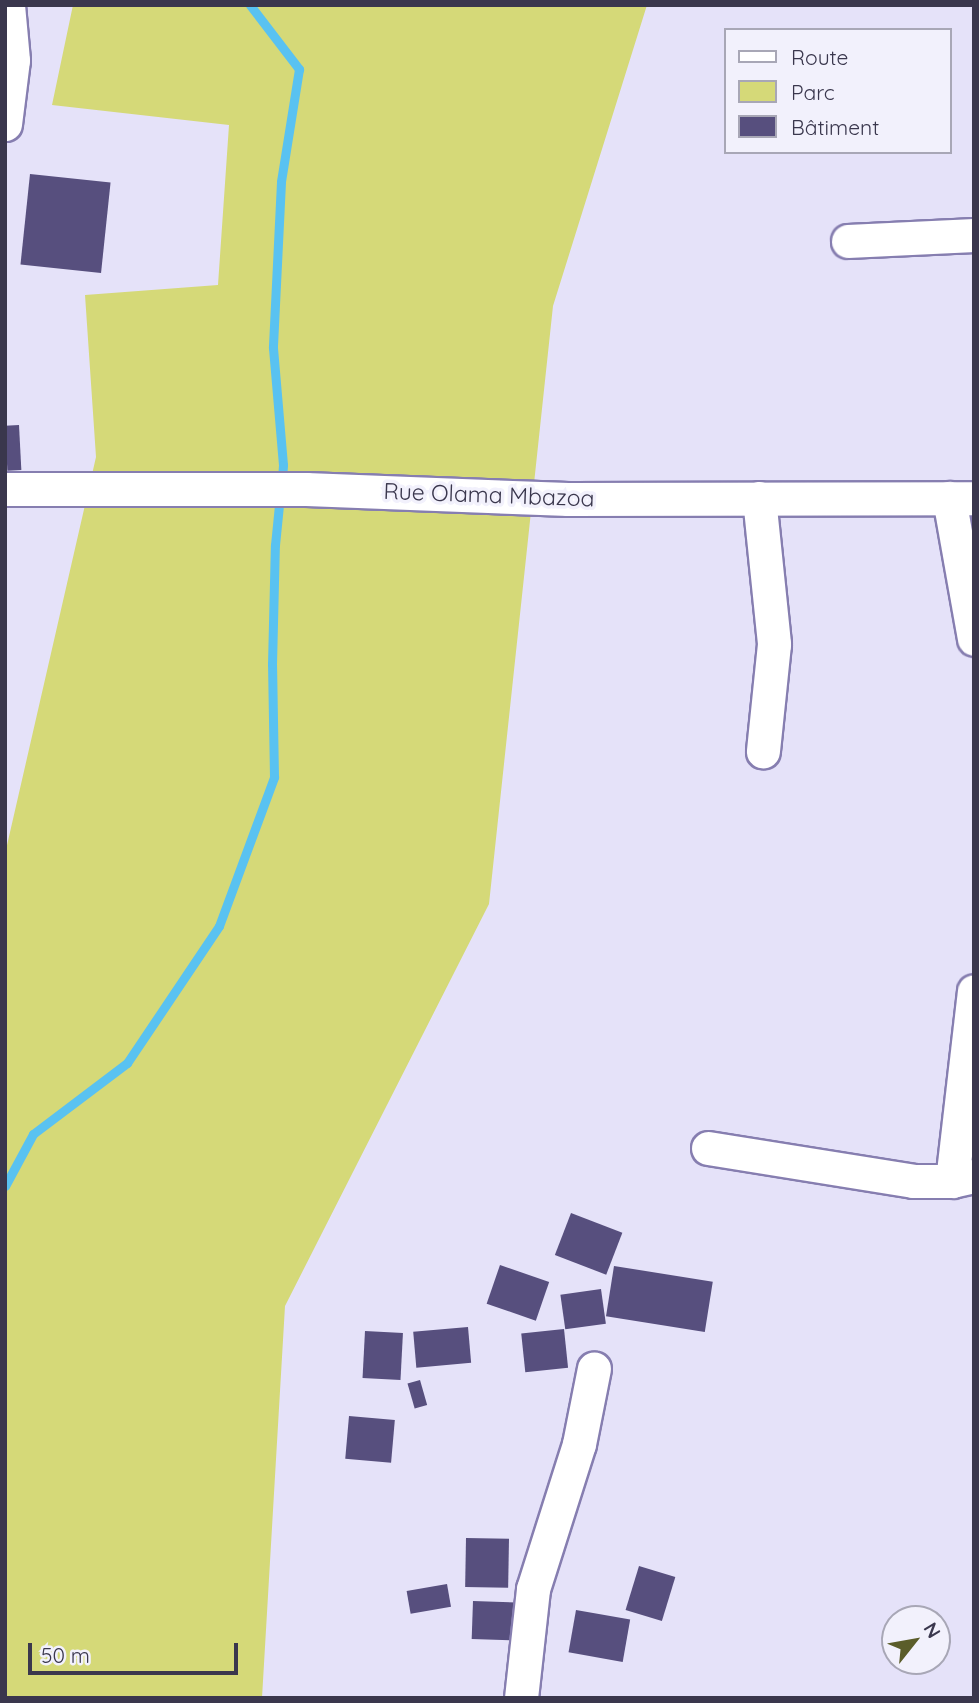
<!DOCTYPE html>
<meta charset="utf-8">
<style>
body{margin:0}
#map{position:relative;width:979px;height:1703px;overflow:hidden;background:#e5e2f9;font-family:Quicksand,sans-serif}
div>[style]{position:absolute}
.green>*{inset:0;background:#d5d978}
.stream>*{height:9px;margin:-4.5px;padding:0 4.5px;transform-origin:4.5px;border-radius:4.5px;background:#59c2f1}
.building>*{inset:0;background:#574f7e;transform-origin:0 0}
.roads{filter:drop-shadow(2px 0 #867eb0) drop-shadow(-2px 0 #867eb0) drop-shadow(0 2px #867eb0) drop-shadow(0 -2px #867eb0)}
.minor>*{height:33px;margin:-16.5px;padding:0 16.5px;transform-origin:16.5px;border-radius:16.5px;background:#fff}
span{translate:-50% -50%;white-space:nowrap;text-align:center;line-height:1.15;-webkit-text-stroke:7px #f2f1fc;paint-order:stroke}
.street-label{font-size:23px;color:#3a374d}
.frame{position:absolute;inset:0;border:7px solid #3a374d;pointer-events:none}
.legend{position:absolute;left:724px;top:28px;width:228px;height:126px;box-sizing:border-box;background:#f2f1fc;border:2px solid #a8a7b6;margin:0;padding:9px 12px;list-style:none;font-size:21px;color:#3a374d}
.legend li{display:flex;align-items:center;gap:14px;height:35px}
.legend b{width:35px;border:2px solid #a8a7b6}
.north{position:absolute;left:881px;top:1605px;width:70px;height:70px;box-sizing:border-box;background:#f2f1fc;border:2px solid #a8a7b6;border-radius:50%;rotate:59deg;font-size:19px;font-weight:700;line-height:28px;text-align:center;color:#3a374d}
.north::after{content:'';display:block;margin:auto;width:24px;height:32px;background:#5b5d2a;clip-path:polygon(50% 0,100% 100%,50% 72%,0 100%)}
.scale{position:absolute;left:28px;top:1643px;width:210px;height:32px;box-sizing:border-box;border:4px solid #3a374d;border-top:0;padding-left:9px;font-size:21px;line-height:24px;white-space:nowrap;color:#3a374d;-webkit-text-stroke:5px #f2f1fc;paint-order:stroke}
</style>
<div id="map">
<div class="green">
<i style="clip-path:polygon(73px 5px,647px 5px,553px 306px,489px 904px,285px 1306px,262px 1698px,5px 1698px,5px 854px,96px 457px,85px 295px,218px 285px,229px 125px,52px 105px)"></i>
</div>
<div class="stream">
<i style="left:250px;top:5px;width:81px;rotate:52.6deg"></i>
<i style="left:299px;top:69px;width:114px;rotate:99.1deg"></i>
<i style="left:281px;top:182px;width:166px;rotate:92.8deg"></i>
<i style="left:273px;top:348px;width:117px;rotate:85.1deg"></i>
<i style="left:283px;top:465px;width:16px;rotate:94deg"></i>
<i style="left:5px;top:1186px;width:59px;rotate:-61.7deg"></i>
<i style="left:33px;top:1134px;width:118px;rotate:-37.1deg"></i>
<i style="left:127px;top:1063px;width:165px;rotate:-56.1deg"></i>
<i style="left:219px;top:926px;width:159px;rotate:-69.7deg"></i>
<i style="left:274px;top:777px;width:113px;rotate:-91deg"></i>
<i style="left:272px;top:664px;width:119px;rotate:-88.6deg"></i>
<i style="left:275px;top:545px;width:50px;rotate:-84.3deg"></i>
</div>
<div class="building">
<i style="left:30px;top:174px;width:81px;height:91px;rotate:6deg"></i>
<i style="left:19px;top:425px;width:45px;height:14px;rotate:87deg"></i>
<i style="left:571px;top:1213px;width:55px;height:45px;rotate:21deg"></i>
<i style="left:500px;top:1265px;width:52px;height:41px;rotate:19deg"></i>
<i style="left:614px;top:1266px;width:100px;height:51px;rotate:9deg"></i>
<i style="left:601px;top:1289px;width:35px;height:41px;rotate:82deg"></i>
<i style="left:468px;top:1327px;width:36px;height:55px;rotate:85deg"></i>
<i style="left:564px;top:1329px;width:39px;height:43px;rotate:84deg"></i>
<i style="left:365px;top:1331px;width:38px;height:47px;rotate:3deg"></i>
<i style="left:420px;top:1380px;width:26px;height:13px;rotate:74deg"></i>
<i style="left:349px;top:1416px;width:46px;height:43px;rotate:5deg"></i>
<i style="left:466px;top:1538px;width:43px;height:49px;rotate:1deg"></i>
<i style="left:639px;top:1566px;width:38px;height:46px;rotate:17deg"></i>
<i style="left:447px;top:1584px;width:23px;height:41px;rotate:80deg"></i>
<i style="left:473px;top:1601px;width:46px;height:38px;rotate:2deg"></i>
<i style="left:576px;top:1610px;width:55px;height:43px;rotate:10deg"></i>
</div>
<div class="roads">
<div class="minor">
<i style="left:5px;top:124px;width:64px;rotate:-82.9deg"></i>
<i style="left:13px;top:60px;width:55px;rotate:-95.2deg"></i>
<i style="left:848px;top:241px;width:126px;rotate:-2.7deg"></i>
<i style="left:5px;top:489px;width:301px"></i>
<i style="left:306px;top:489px;width:262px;rotate:2.2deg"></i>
<i style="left:568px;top:499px;width:406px;rotate:-0.1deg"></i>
<i style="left:759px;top:498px;width:147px;rotate:84.1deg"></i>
<i style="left:774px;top:644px;width:108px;rotate:95.9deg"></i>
<i style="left:949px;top:498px;width:143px;rotate:79.9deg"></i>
<i style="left:708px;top:1148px;width:208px;rotate:9.1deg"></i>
<i style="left:913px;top:1181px;width:39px"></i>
<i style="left:952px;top:1181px;width:23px;rotate:-13deg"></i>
<i style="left:952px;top:1181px;width:191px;rotate:-83.4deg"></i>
<i style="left:521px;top:1698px;width:110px;rotate:-83.7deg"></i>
<i style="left:533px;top:1589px;width:152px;rotate:-72.4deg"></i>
<i style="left:579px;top:1444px;width:77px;rotate:-78.8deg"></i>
</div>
</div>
<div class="street-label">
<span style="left:489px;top:495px;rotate:2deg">Rue Olama Mbazoa</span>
</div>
<div class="frame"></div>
<ul class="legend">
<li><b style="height:9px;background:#fff"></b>Route</li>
<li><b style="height:19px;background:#d5d978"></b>Parc</li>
<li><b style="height:19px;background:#574f7e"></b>Bâtiment</li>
</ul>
<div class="north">N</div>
<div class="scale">50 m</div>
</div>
